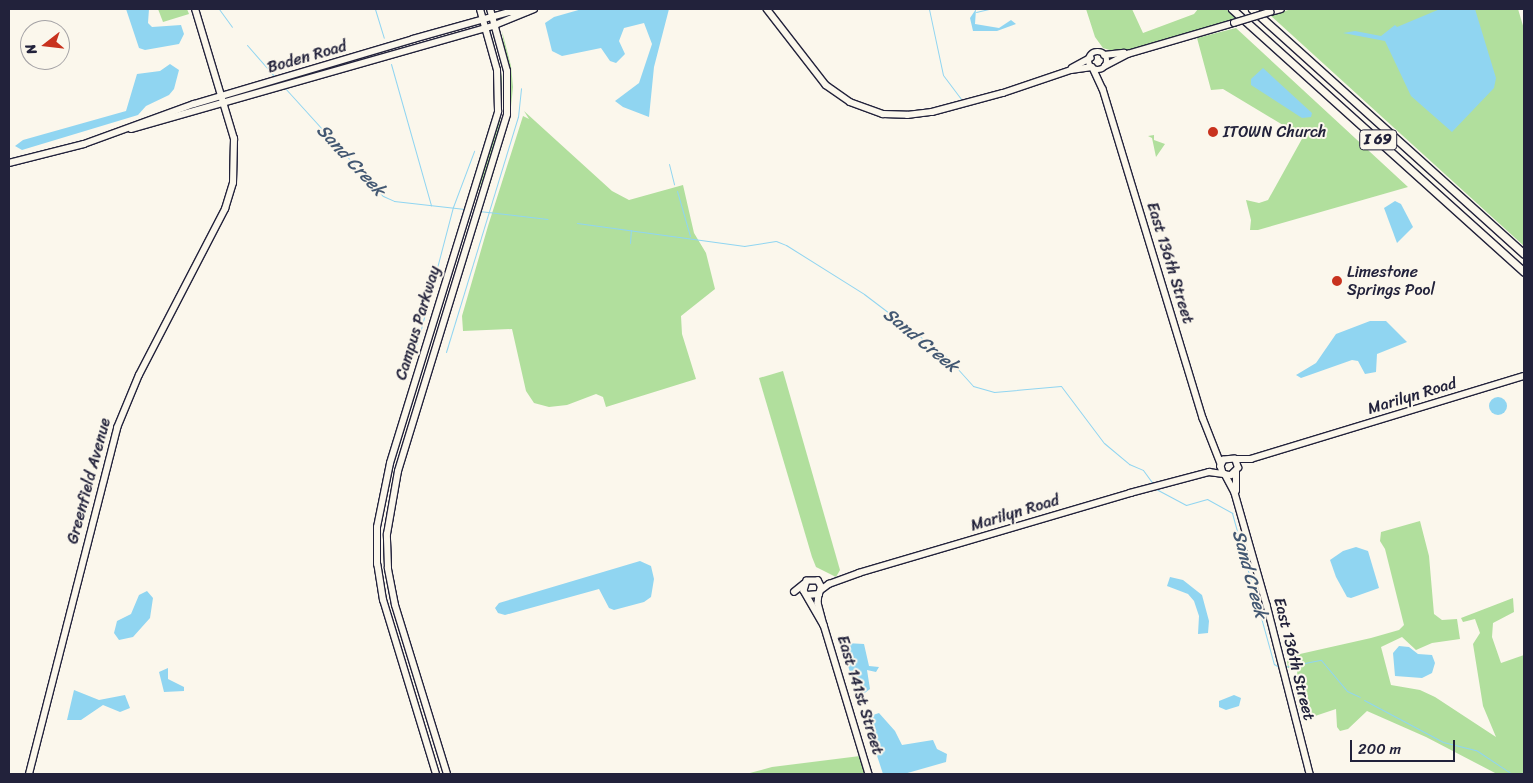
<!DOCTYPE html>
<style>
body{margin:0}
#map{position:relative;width:1533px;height:783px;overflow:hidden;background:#fbf7ec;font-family:Sriracha,sans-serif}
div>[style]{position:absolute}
.green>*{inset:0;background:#b1df9d}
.water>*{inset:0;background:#90d5f1}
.round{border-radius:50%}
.stream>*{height:1px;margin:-0.5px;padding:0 0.5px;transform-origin:0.5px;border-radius:0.5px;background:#90d5f1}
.roads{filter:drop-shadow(1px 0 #22223b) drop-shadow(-1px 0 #22223b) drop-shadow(0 1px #22223b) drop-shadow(0 -1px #22223b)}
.secondary>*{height:5.5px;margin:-2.75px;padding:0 2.75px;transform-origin:2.75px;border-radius:2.75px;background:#fbf7ec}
.secondary>.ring{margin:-2.75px;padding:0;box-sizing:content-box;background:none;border:5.5px solid #fbf7ec;border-radius:50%}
.primary>*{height:6px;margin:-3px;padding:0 3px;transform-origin:3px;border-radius:3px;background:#fbf7ec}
.highway>*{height:7px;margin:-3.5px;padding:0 3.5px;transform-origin:3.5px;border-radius:3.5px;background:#fbf7ec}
.bridges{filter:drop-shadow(1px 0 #22223b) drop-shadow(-1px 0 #22223b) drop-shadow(0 1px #22223b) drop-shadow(0 -1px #22223b)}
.secondary-bridge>*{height:5.5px;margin:-2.75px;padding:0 2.75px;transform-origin:2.75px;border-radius:2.75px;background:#fbf7ec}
.dots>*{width:14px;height:14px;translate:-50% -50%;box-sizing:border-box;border:2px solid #fbf7ec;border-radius:50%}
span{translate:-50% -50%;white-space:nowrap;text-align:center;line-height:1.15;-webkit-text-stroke:4px #fbf7ec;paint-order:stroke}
.shield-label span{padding:1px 4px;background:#fbf7ec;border:1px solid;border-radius:4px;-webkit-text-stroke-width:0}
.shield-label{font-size:15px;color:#22223b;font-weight:700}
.street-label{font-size:16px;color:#22223b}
.poi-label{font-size:16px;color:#22223b}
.left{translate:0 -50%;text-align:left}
.water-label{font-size:18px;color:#435872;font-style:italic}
.frame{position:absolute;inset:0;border:10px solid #22223b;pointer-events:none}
.north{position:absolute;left:20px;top:20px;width:50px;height:50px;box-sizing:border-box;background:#fbf7ec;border:1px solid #a4a2a5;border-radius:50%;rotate:254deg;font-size:14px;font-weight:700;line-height:20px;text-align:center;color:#22223b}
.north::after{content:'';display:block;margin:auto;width:18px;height:22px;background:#c8321e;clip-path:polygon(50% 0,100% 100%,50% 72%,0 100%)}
.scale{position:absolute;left:1350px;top:740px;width:105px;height:22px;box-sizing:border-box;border:2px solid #22223b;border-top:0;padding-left:6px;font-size:15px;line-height:18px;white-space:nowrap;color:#22223b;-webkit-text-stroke:4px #fbf7ec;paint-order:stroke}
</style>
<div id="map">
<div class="green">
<i style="clip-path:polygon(158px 9px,187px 9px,189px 14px,163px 22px)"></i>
<i style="clip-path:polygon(1086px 9px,1132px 9px,1143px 33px,1194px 14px,1198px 9px,1226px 9px,1237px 19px,1114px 54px,1113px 51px,1103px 48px,1095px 37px)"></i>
<i style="clip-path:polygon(1292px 9px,1518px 9px,1524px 29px,1524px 246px,1270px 15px)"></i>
<i style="clip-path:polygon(1236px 28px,1408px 187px,1258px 230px,1250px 230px,1251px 220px,1246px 200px,1259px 203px,1268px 200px,1303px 137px,1223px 89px,1211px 90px,1197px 38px)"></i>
<i style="clip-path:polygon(502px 31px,511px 66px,513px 87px,510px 117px,487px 194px,511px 98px)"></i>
<i style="clip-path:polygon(492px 35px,502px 77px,502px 109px,495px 151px,476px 196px,500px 107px,500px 73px)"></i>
<i style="clip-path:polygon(524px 111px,612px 191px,629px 200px,683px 185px,694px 233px,706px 253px,715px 289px,681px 316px,682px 334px,696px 379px,606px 407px,603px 397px,596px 394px,567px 405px,549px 407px,534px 403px,526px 391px,512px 329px,463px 331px,462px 316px,488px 226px,523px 116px,529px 119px)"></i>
<i style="clip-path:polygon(1154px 135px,1154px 140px,1165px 144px,1156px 157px,1152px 138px,1148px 136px)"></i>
<i style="clip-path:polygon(783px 371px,840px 570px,836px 577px,816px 567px,812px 557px,759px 378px)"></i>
<i style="clip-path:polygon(1420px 521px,1429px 556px,1434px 614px,1442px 620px,1457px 619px,1460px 639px,1432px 643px,1416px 650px,1402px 637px,1381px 647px,1391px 685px,1420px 690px,1435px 697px,1496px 737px,1483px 706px,1473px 644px,1480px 633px,1475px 619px,1463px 622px,1461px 618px,1513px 598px,1514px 612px,1493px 623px,1492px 637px,1501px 663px,1524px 655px,1524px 774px,1497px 774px,1426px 737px,1367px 711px,1348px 729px,1340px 731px,1337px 727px,1336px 709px,1309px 718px,1299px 706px,1297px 669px,1288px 668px,1287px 661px,1291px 656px,1371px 638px,1399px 630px,1404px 625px,1385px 549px,1380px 541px,1381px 532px)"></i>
<i style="clip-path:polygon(860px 756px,866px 774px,746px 774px,772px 767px)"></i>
</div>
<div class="water">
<i style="clip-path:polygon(126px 9px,149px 9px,148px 23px,152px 27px,181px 25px,184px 34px,179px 44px,145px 50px,139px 48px)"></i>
<i style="clip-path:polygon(582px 9px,669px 9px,654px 67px,649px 117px,623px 107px,615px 101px,639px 83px,652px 44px,644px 23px,624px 28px,619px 41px,625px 54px,616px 63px,610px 61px,601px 48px,562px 56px,552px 51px,545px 23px,554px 17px)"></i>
<i style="clip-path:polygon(976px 9px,975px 24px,999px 28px,1011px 20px,1016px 24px,997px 31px,973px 31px,970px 18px)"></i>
<i style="clip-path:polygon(1440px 9px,1475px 9px,1496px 78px,1494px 88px,1452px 132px,1411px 96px,1385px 41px,1343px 33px,1355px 31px,1381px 36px,1395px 25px,1397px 27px)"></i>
<i style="clip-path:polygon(170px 64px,179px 70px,174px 89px,169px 95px,146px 106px,138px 115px,22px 150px,15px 146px,23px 140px,126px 111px,137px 74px,160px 71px)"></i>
<i style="clip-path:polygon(1263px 68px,1312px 113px,1311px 117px,1302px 118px,1251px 85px,1251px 79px)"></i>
<i style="clip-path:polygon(1395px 201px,1401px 204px,1413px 227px,1397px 243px,1384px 208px)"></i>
<i style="clip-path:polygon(1370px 321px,1386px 321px,1407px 342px,1377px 354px,1376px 372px,1365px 374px,1358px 361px,1352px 360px,1301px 378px,1296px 375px,1316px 363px,1336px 334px)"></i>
<i class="round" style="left:1489px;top:397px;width:18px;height:18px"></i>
<i style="clip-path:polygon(1356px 547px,1368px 551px,1379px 588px,1351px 598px,1347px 597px,1336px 577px,1330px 560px,1343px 551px)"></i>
<i style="clip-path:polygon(640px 561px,651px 566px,654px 579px,651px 597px,644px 602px,614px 610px,609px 608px,599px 589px,505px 615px,498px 613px,495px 608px,499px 603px)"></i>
<i style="clip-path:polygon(1170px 577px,1183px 580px,1202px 595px,1209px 621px,1208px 633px,1198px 634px,1199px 616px,1194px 601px,1188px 594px,1167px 586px)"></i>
<i style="clip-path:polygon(147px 591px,153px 598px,150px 618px,133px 637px,119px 640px,114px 633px,117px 621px,131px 614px,139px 595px)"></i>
<i style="clip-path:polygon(846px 643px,864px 644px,869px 666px,879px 667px,876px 672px,867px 670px,870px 689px,862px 695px,857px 692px,851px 676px,843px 648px)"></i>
<i style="clip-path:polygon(1399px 646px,1409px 647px,1418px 654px,1432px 655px,1435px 663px,1432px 673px,1422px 678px,1395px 676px,1393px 653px)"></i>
<i style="clip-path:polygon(168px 668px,168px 679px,184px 687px,184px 691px,164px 692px,159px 672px)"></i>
<i style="clip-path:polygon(74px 690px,99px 700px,125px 695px,130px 708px,120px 712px,103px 705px,81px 720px,67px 720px)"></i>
<i style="clip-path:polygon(1234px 695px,1241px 698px,1239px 706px,1226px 710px,1219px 707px,1219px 701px)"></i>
<i style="clip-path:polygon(879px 713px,895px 731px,902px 745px,933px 740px,937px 749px,947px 754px,946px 762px,904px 774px,883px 774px,866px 722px,870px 716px)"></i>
</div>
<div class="stream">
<i style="left:219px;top:9px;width:22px;rotate:54deg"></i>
<i style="left:375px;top:9px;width:30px;rotate:73deg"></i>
<i style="left:929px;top:9px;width:67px;rotate:78deg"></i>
<i style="left:943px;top:75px;width:30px;rotate:53deg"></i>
<i style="left:976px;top:12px;width:13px;rotate:-13deg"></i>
<i style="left:247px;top:45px;width:43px;rotate:48.8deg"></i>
<i style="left:391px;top:64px;width:147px;rotate:74.2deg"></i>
<i style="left:284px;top:87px;width:147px;rotate:47.8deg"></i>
<i style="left:383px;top:196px;width:12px;rotate:24deg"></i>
<i style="left:394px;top:201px;width:71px;rotate:6.4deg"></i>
<i style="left:669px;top:164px;width:21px;rotate:76deg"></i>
<i style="left:677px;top:191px;width:47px;rotate:73.9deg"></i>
<i style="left:479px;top:211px;width:69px;rotate:6.6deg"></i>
<i style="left:577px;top:223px;width:169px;rotate:7.8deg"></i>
<i style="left:744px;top:246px;width:32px;rotate:-9deg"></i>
<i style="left:776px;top:241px;width:11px;rotate:22deg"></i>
<i style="left:786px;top:245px;width:92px;rotate:32.1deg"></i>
<i style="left:864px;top:294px;width:104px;rotate:37.2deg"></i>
<i style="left:947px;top:357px;width:39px;rotate:48deg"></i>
<i style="left:973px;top:386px;width:22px;rotate:16deg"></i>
<i style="left:994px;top:392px;width:67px;rotate:-5.1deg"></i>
<i style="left:1061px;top:386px;width:71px;rotate:53deg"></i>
<i style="left:1104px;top:443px;width:33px;rotate:40deg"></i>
<i style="left:1129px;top:464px;width:15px;rotate:23deg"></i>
<i style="left:1143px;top:470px;width:19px;rotate:54deg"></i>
<i style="left:630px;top:243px;width:13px;rotate:-86deg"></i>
<i style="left:417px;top:344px;width:142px;rotate:-75.3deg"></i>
<i style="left:453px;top:207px;width:60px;rotate:-69.4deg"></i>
<i style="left:446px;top:352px;width:246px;rotate:-73deg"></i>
<i style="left:518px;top:117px;width:29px;rotate:-84deg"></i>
<i style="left:1156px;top:489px;width:34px;rotate:28deg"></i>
<i style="left:1186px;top:505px;width:22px;rotate:-16deg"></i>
<i style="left:1207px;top:499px;width:29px;rotate:29deg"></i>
<i style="left:1232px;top:513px;width:157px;rotate:74.5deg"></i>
<i style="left:1274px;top:664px;width:7px;rotate:34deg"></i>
<i style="left:1284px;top:667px;width:38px;rotate:-11deg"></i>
<i style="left:1321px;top:660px;width:40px;rotate:50deg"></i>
<i style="left:1347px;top:691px;width:14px;rotate:25deg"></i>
<i style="left:1364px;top:700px;width:89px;rotate:28deg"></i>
<i style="left:1443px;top:742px;width:34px;rotate:14deg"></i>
<i style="left:1476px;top:750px;width:43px;rotate:33.7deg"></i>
</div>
<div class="roads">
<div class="secondary">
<i style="left:767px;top:9px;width:96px;rotate:52.2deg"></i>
<i style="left:826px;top:85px;width:29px;rotate:35deg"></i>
<i style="left:850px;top:102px;width:35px;rotate:20deg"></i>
<i style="left:883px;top:114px;width:24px;rotate:2deg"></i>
<i style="left:907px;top:115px;width:25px;rotate:-7deg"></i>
<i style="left:932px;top:112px;width:73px;rotate:-15deg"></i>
<i style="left:1003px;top:93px;width:72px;rotate:-18.7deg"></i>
<i style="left:1071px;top:70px;width:21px;rotate:-8deg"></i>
<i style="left:1270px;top:12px;width:11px;rotate:-15deg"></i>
<i class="ring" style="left:1089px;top:52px;width:12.5px;height:12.5px"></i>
<i style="left:1104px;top:55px;width:20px;rotate:-6deg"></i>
<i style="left:1105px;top:66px;width:26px;rotate:-28deg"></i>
<i style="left:1128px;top:54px;width:110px;rotate:-16.3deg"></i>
<i style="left:1072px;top:68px;width:21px;rotate:-29deg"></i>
<i style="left:1093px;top:68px;width:23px;rotate:65deg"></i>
<i style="left:1103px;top:89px;width:344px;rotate:73.1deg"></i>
<i style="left:1203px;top:418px;width:49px;rotate:68.6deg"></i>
<i style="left:131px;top:129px;width:379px;rotate:-15.9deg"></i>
<i style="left:495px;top:25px;width:42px;rotate:-22.3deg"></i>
<i style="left:9px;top:163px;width:77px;rotate:-14.2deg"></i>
<i style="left:84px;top:144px;width:117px;rotate:-20deg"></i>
<i style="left:194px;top:104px;width:228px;rotate:-16.5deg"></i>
<i style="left:413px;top:39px;width:100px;rotate:-15.7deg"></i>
<i style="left:509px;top:12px;width:17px"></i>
<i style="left:1235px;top:459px;width:16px"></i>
<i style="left:1251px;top:459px;width:285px;rotate:-16.9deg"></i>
<i style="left:1225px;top:474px;width:21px;rotate:62deg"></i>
<i style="left:1235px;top:493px;width:116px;rotate:74.1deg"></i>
<i style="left:1267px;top:605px;width:174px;rotate:75.7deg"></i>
<i style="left:1236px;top:491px;width:19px;rotate:-90deg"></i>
<i style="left:821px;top:590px;width:10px;rotate:-37deg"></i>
<i style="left:829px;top:584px;width:32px;rotate:-20deg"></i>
<i style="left:859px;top:573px;width:283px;rotate:-16.4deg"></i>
<i style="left:1130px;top:493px;width:82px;rotate:-14.9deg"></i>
<i style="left:1209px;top:472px;width:22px;rotate:8deg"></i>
<i style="left:1231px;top:475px;width:10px;rotate:-45deg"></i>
<i style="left:1238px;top:468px;width:9px;rotate:-108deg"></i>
<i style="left:1235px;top:459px;width:11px;rotate:175deg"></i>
<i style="left:1224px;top:460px;width:7px;rotate:117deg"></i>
<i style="left:1221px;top:466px;width:7px;rotate:74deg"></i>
<i style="left:794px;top:592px;width:13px;rotate:-39deg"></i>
<i style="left:819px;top:594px;width:9px;rotate:96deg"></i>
<i style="left:818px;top:603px;width:23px;rotate:75deg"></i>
<i style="left:807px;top:595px;width:12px;rotate:-5deg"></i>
<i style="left:819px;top:594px;width:7px;rotate:-74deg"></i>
<i style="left:821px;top:587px;width:7px;rotate:-117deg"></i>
<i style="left:818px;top:581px;width:11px;rotate:180deg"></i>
<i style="left:807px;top:581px;width:10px;rotate:107deg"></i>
<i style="left:804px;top:591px;width:39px;rotate:60deg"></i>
<i style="left:824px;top:625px;width:156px;rotate:73.2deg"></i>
<i style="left:29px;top:774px;width:357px;rotate:-75.7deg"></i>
<i style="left:117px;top:428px;width:57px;rotate:-67.5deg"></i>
<i style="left:139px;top:375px;width:187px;rotate:-62.6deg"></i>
<i style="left:225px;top:209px;width:27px;rotate:-73deg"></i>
<i style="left:233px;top:183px;width:44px;rotate:-88.7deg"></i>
<i style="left:234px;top:139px;width:136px;rotate:-106.7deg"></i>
</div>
<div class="primary">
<i style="left:436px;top:774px;width:182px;rotate:-106.9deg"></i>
<i style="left:383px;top:600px;width:36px;rotate:-99deg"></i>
<i style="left:377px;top:564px;width:37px;rotate:-90deg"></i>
<i style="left:377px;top:527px;width:65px;rotate:-78.5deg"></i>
<i style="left:390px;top:463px;width:368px;rotate:-72.9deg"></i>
<i style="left:498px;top:111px;width:41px;rotate:-91.4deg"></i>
<i style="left:497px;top:70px;width:63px;rotate:-105.6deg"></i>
<i style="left:447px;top:774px;width:177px;rotate:-107.1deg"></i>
<i style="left:395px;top:605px;width:38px;rotate:-101deg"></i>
<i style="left:388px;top:568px;width:34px;rotate:-92deg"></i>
<i style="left:387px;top:534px;width:64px;rotate:-80.1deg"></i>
<i style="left:398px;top:471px;width:373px;rotate:-73deg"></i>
<i style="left:507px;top:114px;width:43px;rotate:-90deg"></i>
<i style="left:507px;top:71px;width:64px;rotate:-105.3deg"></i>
</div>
<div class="highway">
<i style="left:1232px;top:9px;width:393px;rotate:42deg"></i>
<i style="left:1252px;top:9px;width:366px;rotate:42deg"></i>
</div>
</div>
<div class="bridges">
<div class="secondary-bridge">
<i style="left:1234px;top:23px;width:38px;rotate:-17deg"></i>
</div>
</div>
<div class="dots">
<i style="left:1213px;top:132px;background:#c8321e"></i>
<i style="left:1337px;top:281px;background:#c8321e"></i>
</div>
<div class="shield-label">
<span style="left:1378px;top:140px">I 69</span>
</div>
<div class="street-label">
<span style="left:307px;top:57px;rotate:-16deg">Boden Road</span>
<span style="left:1170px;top:263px;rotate:73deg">East 136th Street</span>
<span style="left:418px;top:323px;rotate:-73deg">Campus Parkway</span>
<span style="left:1412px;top:396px;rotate:-17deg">Marilyn Road</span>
<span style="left:89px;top:481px;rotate:-75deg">Greenfield Avenue</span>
<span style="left:1015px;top:513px;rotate:-17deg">Marilyn Road</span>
<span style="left:1294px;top:659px;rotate:76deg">East 136th Street</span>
<span style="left:860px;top:695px;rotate:73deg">East 141st Street</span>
</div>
<div class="poi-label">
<span class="left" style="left:1223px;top:132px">ITOWN Church</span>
<span class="left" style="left:1347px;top:281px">Limestone<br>Springs Pool</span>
</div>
<div class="water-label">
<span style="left:351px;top:160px;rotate:47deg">Sand Creek</span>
<span style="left:921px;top:340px;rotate:39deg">Sand Creek</span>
<span style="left:1250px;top:574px;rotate:75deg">Sand Creek</span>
</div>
<div class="frame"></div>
<div class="north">N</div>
<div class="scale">200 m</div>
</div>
